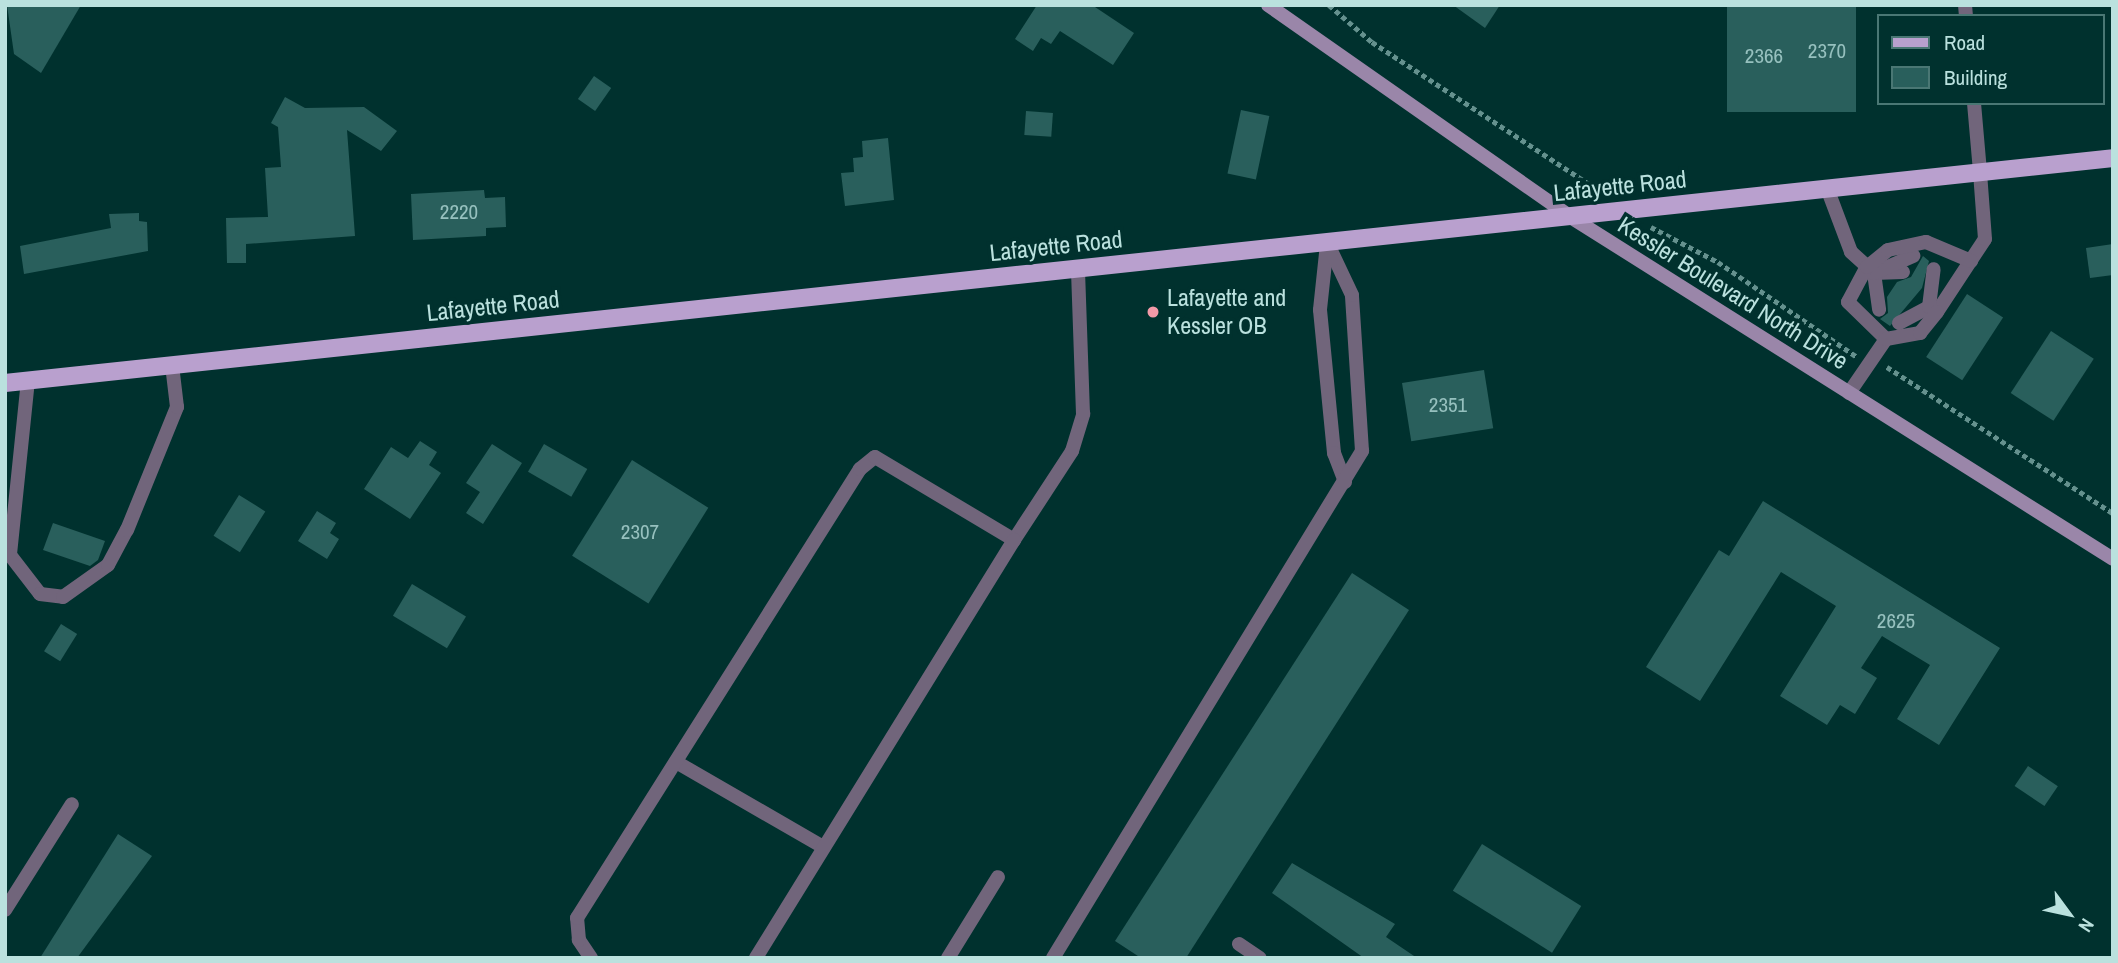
<!DOCTYPE html>
<style>
body{margin:0}
#map{position:relative;width:2118px;height:963px;overflow:hidden;background:#00312e;font-family:"Archivo Narrow",sans-serif}
div>[style]{position:absolute}
.building>*{inset:0;background:#295f5c;transform-origin:0 0}
.path>*{height:4.5px;margin-top:-2.25px;transform-origin:0;background:repeating-linear-gradient(90deg,#65918e 0 5px,transparent 0 8.5px)}
.lane>*{height:14px;margin:-7px;padding:0 7px;transform-origin:7px;border-radius:7px;background:#71657b}
.street>*{height:14px;margin:-7px;padding:0 7px;transform-origin:7px;border-radius:7px;background:#71657b}
.secondary>*{height:14px;margin:-7px;padding:0 7px;transform-origin:7px;border-radius:7px;background:#9a86a9}
.primary>*{height:18px;margin:-9px;padding:0 9px;transform-origin:9px;border-radius:9px;background:#b9a0ce}
.dots>*{width:19px;height:19px;translate:-50% -50%;box-sizing:border-box;border:4px solid #00312e;border-radius:50%}
span{translate:-50% -50%;white-space:nowrap;text-align:center;line-height:1.15;-webkit-text-stroke:7px #00312e;paint-order:stroke}
.number-label{font-size:21px;color:#96c0be}
.number-label span{-webkit-text-stroke-width:0}
.street-label{font-size:24px;color:#bae1de}
.poi-label{font-size:24px;color:#bae1de}
.left{translate:0 -50%;text-align:left}
.frame{position:absolute;inset:0;border:7px solid #bae1de;pointer-events:none}
.legend{position:absolute;left:1877px;top:14px;width:228px;height:91px;box-sizing:border-box;background:#00312e;border:2px solid #4a7774;margin:0;padding:9px 12px;list-style:none;font-size:21px;color:#bae1de}
.legend li{display:flex;align-items:center;gap:14px;height:35px}
.legend b{width:35px;border:2px solid #4a7774}
.north{position:absolute;left:2034px;top:879px;width:70px;height:70px;-webkit-text-stroke:5px #00312e;paint-order:stroke;rotate:123deg;font-size:19px;font-weight:700;line-height:28px;text-align:center;color:#bae1de}
.north::after{content:'';display:block;margin:auto;width:24px;height:32px;background:#bae1de;clip-path:polygon(50% 0,100% 100%,50% 72%,0 100%)}
</style>
<div id="map">
<div class="building">
<i style="clip-path:polygon(7px 5px,81px 5px,41px 73px,14px 54px)"></i>
<i style="clip-path:polygon(1037px 5px,1092px 5px,1134px 33px,1113px 65px,1060px 31px,1051px 44px,1041px 38px,1033px 51px,1015px 39px)"></i>
<i style="clip-path:polygon(1453px 5px,1500px 5px,1485px 28px)"></i>
<i style="left:1727px;top:5px;width:129px;height:107px"></i>
<i style="left:594px;top:76px;width:21px;height:28px;rotate:35deg"></i>
<i style="clip-path:polygon(285px 97px,305px 108px,364px 107px,397px 131px,381px 151px,347px 130px,355px 236px,246px 244px,246px 263px,227px 263px,226px 218px,268px 217px,265px 168px,281px 167px,278px 127px,271px 123px)"></i>
<i style="left:1241px;top:110px;width:29px;height:65px;rotate:12deg"></i>
<i style="left:1026px;top:111px;width:27px;height:24px;rotate:4deg"></i>
<i style="clip-path:polygon(888px 138px,894px 200px,845px 206px,841px 173px,854px 172px,853px 158px,863px 157px,862px 141px)"></i>
<i style="clip-path:polygon(484px 190px,485px 198px,505px 197px,506px 227px,486px 228px,486px 236px,413px 240px,411px 194px)"></i>
<i style="clip-path:polygon(139px 213px,139px 221px,147px 222px,148px 251px,24px 274px,20px 246px,111px 228px,109px 214px)"></i>
<i style="clip-path:polygon(2113px 244px,2113px 275px,2090px 278px,2086px 248px)"></i>
<i style="clip-path:polygon(1923px 256px,1929px 261px,1922px 288px,1890px 326px,1880px 319px,1888px 313px,1887px 297px,1897px 282px,1911px 277px)"></i>
<i style="left:1967px;top:294px;width:43px;height:75px;rotate:33deg"></i>
<i style="left:2051px;top:331px;width:51px;height:74px;rotate:33deg"></i>
<i style="left:1484px;top:370px;width:59px;height:83px;rotate:81deg"></i>
<i style="clip-path:polygon(420px 441px,437px 452px,429px 465px,441px 473px,410px 519px,364px 489px,391px 447px,408px 458px)"></i>
<i style="clip-path:polygon(492px 444px,522px 463px,483px 524px,466px 513px,480px 492px,466px 483px)"></i>
<i style="left:544px;top:444px;width:50px;height:32px;rotate:30deg"></i>
<i style="left:632px;top:460px;width:90px;height:113px;rotate:32deg"></i>
<i style="left:239px;top:495px;width:31px;height:48px;rotate:32deg"></i>
<i style="clip-path:polygon(1763px 501px,2000px 648px,1939px 745px,1897px 719px,1930px 665px,1882px 636px,1861px 668px,1877px 678px,1855px 714px,1840px 705px,1827px 725px,1780px 696px,1836px 606px,1781px 572px,1700px 701px,1646px 667px,1719px 550px,1729px 556px)"></i>
<i style="clip-path:polygon(317px 511px,336px 523px,330px 533px,339px 539px,327px 559px,298px 541px)"></i>
<i style="clip-path:polygon(53px 523px,105px 541px,98px 560px,90px 566px,43px 550px)"></i>
<i style="clip-path:polygon(1352px 573px,1409px 610px,1186px 958px,1141px 958px,1115px 941px)"></i>
<i style="left:412px;top:584px;width:63px;height:37px;rotate:31deg"></i>
<i style="left:61px;top:624px;width:19px;height:32px;rotate:32deg"></i>
<i style="left:2028px;top:766px;width:36px;height:24px;rotate:34deg"></i>
<i style="clip-path:polygon(118px 834px,152px 856px,77px 958px,40px 958px)"></i>
<i style="left:1482px;top:844px;width:117px;height:55px;rotate:32deg"></i>
<i style="clip-path:polygon(1292px 863px,1395px 924px,1386px 937px,1417px 958px,1364px 958px,1272px 893px)"></i>
</div>
<div class="path">
<i style="left:1329px;top:5px;width:57px;rotate:40.7deg"></i>
<i style="left:1372px;top:42px;width:277px;rotate:33.2deg"></i>
<i style="left:1651px;top:227px;width:76px;rotate:27.6deg"></i>
<i style="left:1718px;top:262px;width:167px;rotate:34.3deg"></i>
<i style="left:1887px;top:367px;width:269px;rotate:32.9deg"></i>
</div>
<div class="lane">
<i style="left:1827px;top:188px;width:68px;rotate:69.4deg"></i>
<i style="left:1851px;top:252px;width:31px;rotate:42deg"></i>
<i style="left:1874px;top:273px;width:37px;rotate:82deg"></i>
<i style="left:1327px;top:244px;width:66px;rotate:96.1deg"></i>
<i style="left:1320px;top:310px;width:144px;rotate:84.4deg"></i>
<i style="left:1334px;top:453px;width:31px;rotate:69deg"></i>
<i style="left:1903px;top:272px;width:29px;rotate:178deg"></i>
<i style="left:1874px;top:273px;width:43px;rotate:-23.6deg"></i>
<i style="left:1929px;top:307px;width:9px;rotate:32deg"></i>
<i style="left:1937px;top:312px;width:87px;rotate:-56.7deg"></i>
<i style="left:1985px;top:239px;width:67px;rotate:-94.3deg"></i>
<i style="left:1899px;top:323px;width:34px;rotate:-28deg"></i>
<i style="left:1929px;top:307px;width:38px;rotate:-83deg"></i>
<i style="left:1886px;top:339px;width:53px;rotate:-135.8deg"></i>
<i style="left:1848px;top:302px;width:40px;rotate:-62deg"></i>
<i style="left:1867px;top:267px;width:27px;rotate:-39deg"></i>
<i style="left:1888px;top:250px;width:39px;rotate:-12deg"></i>
<i style="left:1926px;top:242px;width:49px;rotate:22.9deg"></i>
<i style="left:28px;top:380px;width:176px;rotate:95.9deg"></i>
<i style="left:10px;top:555px;width:49px;rotate:52.4deg"></i>
<i style="left:40px;top:594px;width:23px;rotate:7deg"></i>
<i style="left:63px;top:597px;width:55px;rotate:-35.4deg"></i>
<i style="left:108px;top:565px;width:40px;rotate:-62deg"></i>
<i style="left:127px;top:530px;width:133px;rotate:-67.9deg"></i>
<i style="left:177px;top:407px;width:42px;rotate:-96.8deg"></i>
<i style="left:1849px;top:393px;width:65px;rotate:-55.6deg"></i>
<i style="left:1886px;top:339px;width:35px;rotate:-10deg"></i>
<i style="left:1920px;top:333px;width:27px;rotate:-51deg"></i>
<i style="left:1014px;top:540px;width:106px;rotate:-56.9deg"></i>
<i style="left:1072px;top:451px;width:39px;rotate:-73deg"></i>
<i style="left:1083px;top:414px;width:146px;rotate:-92deg"></i>
<i style="left:676px;top:762px;width:170px;rotate:30deg"></i>
<i style="left:591px;top:958px;width:22px;rotate:-124deg"></i>
<i style="left:579px;top:940px;width:22px;rotate:-95deg"></i>
<i style="left:577px;top:918px;width:531px;rotate:-57.78deg"></i>
<i style="left:860px;top:469px;width:19px;rotate:-39deg"></i>
<i style="left:875px;top:457px;width:162px;rotate:30.8deg"></i>
<i style="left:1014px;top:540px;width:491px;rotate:121.7deg"></i>
<i style="left:948px;top:958px;width:95px;rotate:-58.3deg"></i>
<i style="left:1053px;top:958px;width:594px;rotate:-58.64deg"></i>
<i style="left:1362px;top:451px;width:156px;rotate:-93.7deg"></i>
<i style="left:1352px;top:295px;width:59px;rotate:-115.3deg"></i>
</div>
<div class="street">
<i style="left:1965px;top:5px;width:11px;rotate:85deg"></i>
<i style="left:1974px;top:103px;width:69px;rotate:85deg"></i>
<i style="left:5px;top:910px;width:125px;rotate:-57.7deg"></i>
<i style="left:1239px;top:944px;width:25px;rotate:34deg"></i>
</div>
<div class="secondary">
<i style="left:1268px;top:5px;width:368px;rotate:35deg"></i>
<i style="left:1569px;top:216px;width:643px;rotate:32.23deg"></i>
</div>
<div class="primary">
<i style="left:5px;top:383px;width:2120px;rotate:-6.09deg"></i>
</div>
<div class="dots">
<i style="left:1153px;top:312px;background:#f39aa8"></i>
</div>
<div class="number-label">
<span style="left:1827px;top:51px">2370</span>
<span style="left:1764px;top:56px">2366</span>
<span style="left:459px;top:212px">2220</span>
<span style="left:1448px;top:405px">2351</span>
<span style="left:640px;top:532px">2307</span>
<span style="left:1896px;top:621px">2625</span>
</div>
<div class="street-label">
<span style="left:1620px;top:186px;rotate:-6deg">Lafayette Road</span>
<span style="left:1056px;top:246px;rotate:-6deg">Lafayette Road</span>
<span style="left:1733px;top:293px;rotate:32deg">Kessler Boulevard North Drive</span>
<span style="left:493px;top:306px;rotate:-6deg">Lafayette Road</span>
</div>
<div class="poi-label">
<span class="left" style="left:1167px;top:312px">Lafayette and<br>Kessler OB</span>
</div>
<div class="frame"></div>
<ul class="legend">
<li><b style="height:9px;background:#b9a0ce"></b>Road</li>
<li><b style="height:19px;background:#295f5c"></b>Building</li>
</ul>
<div class="north">N</div>
</div>
